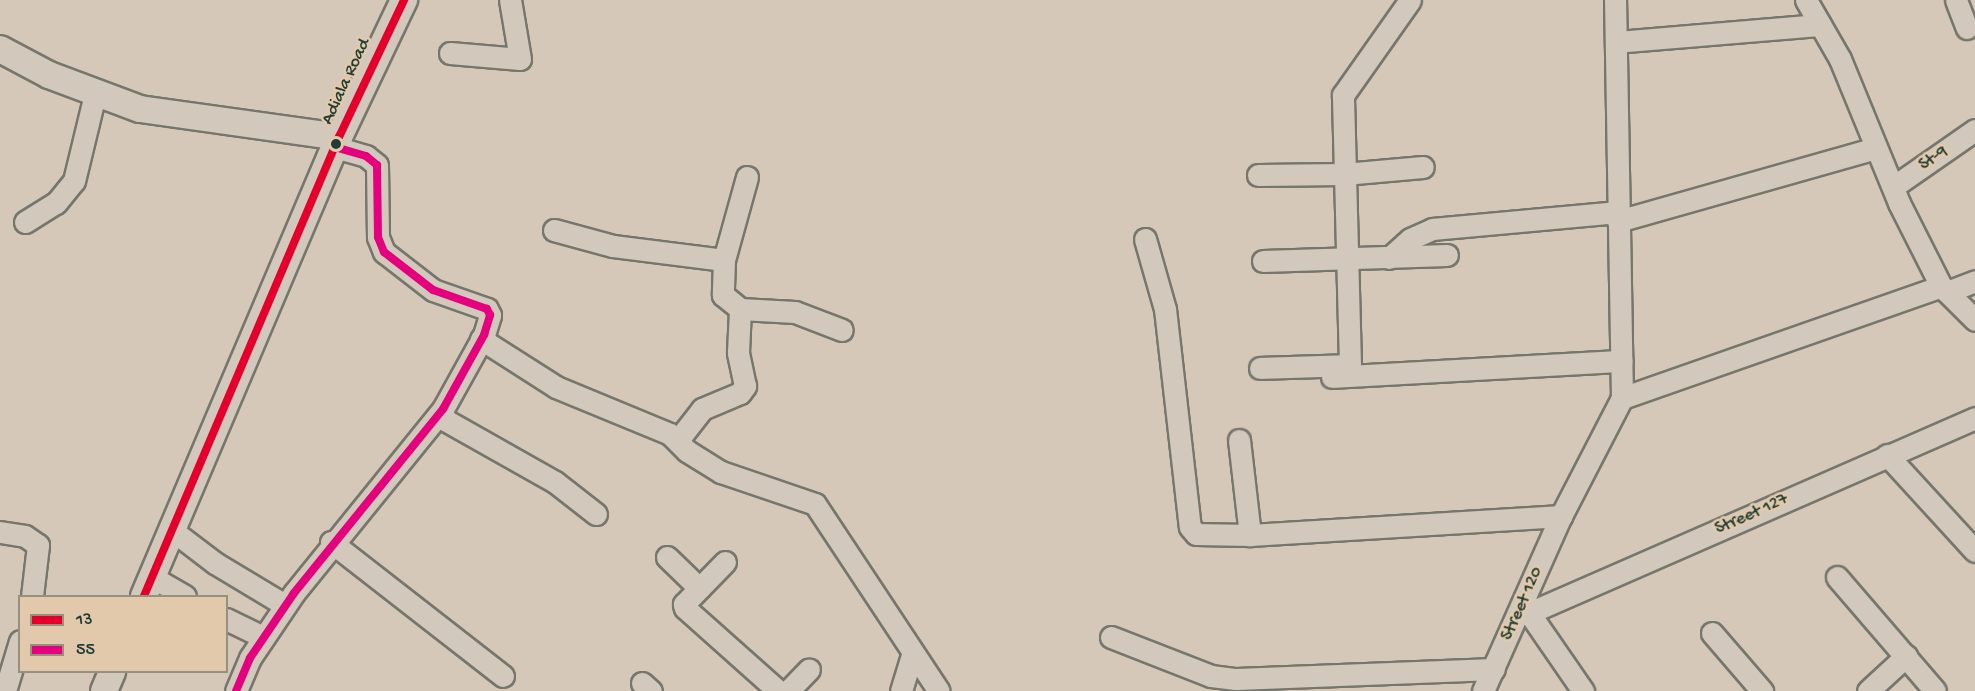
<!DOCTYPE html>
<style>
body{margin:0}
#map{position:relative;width:1975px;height:691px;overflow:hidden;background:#d6c8b8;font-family:"Gochi Hand",sans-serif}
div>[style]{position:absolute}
.roads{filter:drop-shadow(2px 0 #77766d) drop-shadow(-2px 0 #77766d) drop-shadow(0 2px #77766d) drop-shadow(0 -2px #77766d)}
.minor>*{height:21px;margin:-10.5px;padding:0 10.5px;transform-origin:10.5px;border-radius:10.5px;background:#d2c8bc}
.major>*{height:26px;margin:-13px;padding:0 13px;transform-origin:13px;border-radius:13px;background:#d2c8bc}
.bus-1>*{height:8px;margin:-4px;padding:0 4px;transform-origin:4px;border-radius:4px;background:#e4002b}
.bus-2>*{height:8px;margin:-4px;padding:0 4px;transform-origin:4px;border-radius:4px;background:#e5007d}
.dots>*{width:16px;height:16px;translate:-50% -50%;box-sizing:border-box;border:3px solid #e3c9ab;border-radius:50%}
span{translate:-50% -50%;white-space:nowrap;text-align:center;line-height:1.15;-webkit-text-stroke:5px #e3c9ab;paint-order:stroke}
.street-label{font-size:18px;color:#1f3d34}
.legend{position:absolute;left:18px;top:595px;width:210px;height:78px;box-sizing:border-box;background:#e3c9ab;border:2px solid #95917b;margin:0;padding:8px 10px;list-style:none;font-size:18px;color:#1f3d34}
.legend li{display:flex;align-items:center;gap:12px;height:30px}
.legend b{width:30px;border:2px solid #95917b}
</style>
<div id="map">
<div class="roads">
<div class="minor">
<i style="left:1806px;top:0;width:68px;rotate:60deg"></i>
<i style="left:1840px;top:59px;width:156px;rotate:67.7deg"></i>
<i style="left:1899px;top:203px;width:93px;rotate:63.2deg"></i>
<i style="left:1941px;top:286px;width:48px;rotate:45deg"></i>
<i style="left:1956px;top:0;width:30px;rotate:69deg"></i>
<i style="left:1616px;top:42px;width:205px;rotate:-4.8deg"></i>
<i style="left:450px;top:53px;width:70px;rotate:4.9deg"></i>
<i style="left:520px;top:59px;width:60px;rotate:-99.6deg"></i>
<i style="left:1258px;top:175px;width:86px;rotate:-0.7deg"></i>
<i style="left:1344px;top:174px;width:79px;rotate:-5.1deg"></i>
<i style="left:747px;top:177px;width:86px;rotate:105.5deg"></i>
<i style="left:724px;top:260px;width:35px;rotate:92deg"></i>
<i style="left:723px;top:295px;width:22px;rotate:39deg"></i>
<i style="left:740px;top:309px;width:55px;rotate:3.1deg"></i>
<i style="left:795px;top:312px;width:50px;rotate:21deg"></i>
<i style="left:1893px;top:187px;width:100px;rotate:-34.8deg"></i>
<i style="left:1618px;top:221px;width:268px;rotate:-15.8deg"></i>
<i style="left:25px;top:222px;width:36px;rotate:-32deg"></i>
<i style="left:56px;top:203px;width:28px;rotate:-51deg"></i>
<i style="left:74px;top:181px;width:89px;rotate:-76.4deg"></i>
<i style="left:554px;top:230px;width:61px;rotate:15.2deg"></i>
<i style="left:613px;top:246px;width:112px;rotate:7.2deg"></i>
<i style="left:1145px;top:239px;width:73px;rotate:74.1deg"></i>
<i style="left:1165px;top:309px;width:219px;rotate:83.5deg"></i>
<i style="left:1190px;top:527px;width:9px;rotate:49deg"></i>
<i style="left:1196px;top:534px;width:54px;rotate:1.1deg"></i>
<i style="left:1250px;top:535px;width:312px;rotate:-3.5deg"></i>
<i style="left:1561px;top:516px;width:133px;rotate:-62.7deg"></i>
<i style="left:1622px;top:398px;width:398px;rotate:-91deg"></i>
<i style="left:1389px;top:258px;width:28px;rotate:-42deg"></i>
<i style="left:1410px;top:239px;width:24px;rotate:-24deg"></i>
<i style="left:1432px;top:229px;width:187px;rotate:-5.2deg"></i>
<i style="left:1263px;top:261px;width:184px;rotate:-1.9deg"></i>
<i style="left:1947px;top:292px;width:30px;rotate:-21deg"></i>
<i style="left:481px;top:339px;width:89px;rotate:32.6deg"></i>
<i style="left:556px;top:387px;width:123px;rotate:22.4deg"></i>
<i style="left:670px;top:434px;width:24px;rotate:45deg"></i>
<i style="left:687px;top:451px;width:40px;rotate:32deg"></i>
<i style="left:721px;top:472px;width:99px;rotate:18.8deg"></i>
<i style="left:815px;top:504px;width:224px;rotate:56.5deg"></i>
<i style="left:1260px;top:368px;width:90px;rotate:-1.9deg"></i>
<i style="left:1350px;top:365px;width:270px;rotate:-91.5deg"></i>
<i style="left:1343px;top:95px;width:116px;rotate:-54.8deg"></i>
<i style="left:1332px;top:377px;width:290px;rotate:-3.2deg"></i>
<i style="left:1622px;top:398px;width:338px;rotate:-19.3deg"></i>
<i style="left:438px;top:416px;width:134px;rotate:29.4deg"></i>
<i style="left:555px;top:482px;width:52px;rotate:38deg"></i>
<i style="left:678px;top:440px;width:39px;rotate:-52deg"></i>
<i style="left:702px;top:409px;width:41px;rotate:-22.8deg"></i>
<i style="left:740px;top:393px;width:9px;rotate:-54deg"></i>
<i style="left:745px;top:386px;width:35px;rotate:-102deg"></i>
<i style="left:738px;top:352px;width:43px;rotate:-87.3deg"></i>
<i style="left:1239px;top:440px;width:96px;rotate:83.4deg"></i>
<i style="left:1887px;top:455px;width:130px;rotate:47.5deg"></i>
<i style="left:173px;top:531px;width:53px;rotate:37.3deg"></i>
<i style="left:215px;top:563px;width:82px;rotate:31deg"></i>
<i style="left:0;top:532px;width:25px;rotate:9deg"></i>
<i style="left:25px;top:536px;width:16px;rotate:35deg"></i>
<i style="left:38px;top:545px;width:51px;rotate:96.7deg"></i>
<i style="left:331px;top:542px;width:218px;rotate:37.9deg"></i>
<i style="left:667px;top:557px;width:45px;rotate:44.1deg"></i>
<i style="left:725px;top:562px;width:59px;rotate:134.3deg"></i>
<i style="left:684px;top:604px;width:4px;rotate:76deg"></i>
<i style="left:685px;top:608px;width:125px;rotate:41.7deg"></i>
<i style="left:152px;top:577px;width:38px;rotate:30deg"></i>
<i style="left:1837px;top:577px;width:150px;rotate:49.3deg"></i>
<i style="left:1523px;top:604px;width:106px;rotate:55.4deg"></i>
<i style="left:1529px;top:613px;width:487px;rotate:-23.6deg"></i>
<i style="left:226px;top:619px;width:41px;rotate:25.9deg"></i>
<i style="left:1712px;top:633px;width:77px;rotate:49.2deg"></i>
<i style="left:1111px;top:637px;width:107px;rotate:21.3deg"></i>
<i style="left:1211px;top:676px;width:25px;rotate:7deg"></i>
<i style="left:1236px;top:679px;width:258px;rotate:-2.2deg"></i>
<i style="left:642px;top:683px;width:12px;rotate:42deg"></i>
<i style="left:5px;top:691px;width:52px;rotate:-73.3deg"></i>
<i style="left:236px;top:691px;width:36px;rotate:-67deg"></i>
<i style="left:250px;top:658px;width:78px;rotate:-55.9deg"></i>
<i style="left:294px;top:593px;width:237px;rotate:-51deg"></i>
<i style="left:443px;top:409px;width:85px;rotate:-61deg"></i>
<i style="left:484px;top:335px;width:21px;rotate:-73deg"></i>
<i style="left:490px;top:315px;width:7px;rotate:-117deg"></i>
<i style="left:487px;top:309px;width:57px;rotate:-160.6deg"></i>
<i style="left:433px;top:290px;width:62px;rotate:-142.2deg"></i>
<i style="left:384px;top:252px;width:16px;rotate:-112deg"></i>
<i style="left:378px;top:237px;width:72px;rotate:-90.8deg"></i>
<i style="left:377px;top:165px;width:14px;rotate:-141deg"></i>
<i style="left:366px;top:156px;width:32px;rotate:-164deg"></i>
<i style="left:788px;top:691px;width:30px;rotate:-46deg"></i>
<i style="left:901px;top:691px;width:39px;rotate:-73deg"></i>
<i style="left:1483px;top:691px;width:192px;rotate:-66deg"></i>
<i style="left:1868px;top:691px;width:52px;rotate:-42.6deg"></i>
</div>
<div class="major">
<i style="left:0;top:49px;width:55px;rotate:28deg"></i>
<i style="left:49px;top:75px;width:97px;rotate:20.5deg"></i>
<i style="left:140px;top:109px;width:201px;rotate:8deg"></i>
<i style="left:144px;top:596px;width:499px;rotate:-67deg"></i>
<i style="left:339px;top:137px;width:152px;rotate:-64.6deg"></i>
<i style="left:104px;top:691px;width:21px;rotate:-67deg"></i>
</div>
</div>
<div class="bus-1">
<i style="left:144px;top:596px;width:499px;rotate:-67deg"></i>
<i style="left:339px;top:137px;width:152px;rotate:-64.6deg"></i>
</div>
<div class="bus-2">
<i style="left:236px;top:691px;width:36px;rotate:-67deg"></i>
<i style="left:250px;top:658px;width:78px;rotate:-55.9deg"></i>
<i style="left:294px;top:593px;width:237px;rotate:-51deg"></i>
<i style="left:443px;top:409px;width:85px;rotate:-61deg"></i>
<i style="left:484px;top:335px;width:21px;rotate:-73deg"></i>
<i style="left:490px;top:315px;width:7px;rotate:-117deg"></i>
<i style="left:487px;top:309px;width:57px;rotate:-160.6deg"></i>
<i style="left:433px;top:290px;width:62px;rotate:-142.2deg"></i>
<i style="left:384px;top:252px;width:16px;rotate:-112deg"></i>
<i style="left:378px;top:237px;width:72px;rotate:-90.8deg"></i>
<i style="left:377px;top:165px;width:14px;rotate:-141deg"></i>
<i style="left:366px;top:156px;width:32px;rotate:-164deg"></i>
</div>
<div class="dots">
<i style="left:336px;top:144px;background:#1f3d34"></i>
</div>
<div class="street-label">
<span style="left:347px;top:82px;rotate:-65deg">Adiala Road</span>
<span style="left:1934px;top:159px;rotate:-35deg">St-9</span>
<span style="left:1752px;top:515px;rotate:-24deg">Street 127</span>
<span style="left:1523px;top:604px;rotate:-66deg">Street 120</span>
</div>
<ul class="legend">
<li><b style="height:8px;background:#e4002b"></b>13</li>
<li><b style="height:8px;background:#e5007d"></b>55</li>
</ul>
</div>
